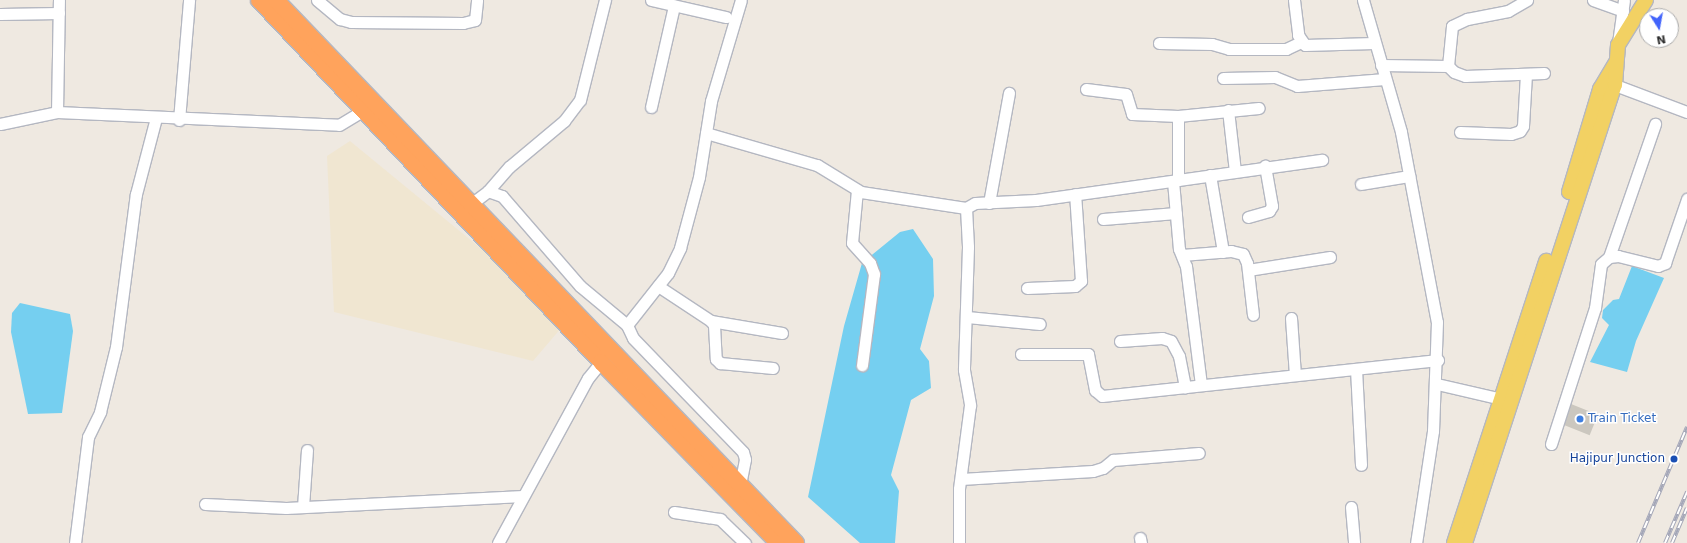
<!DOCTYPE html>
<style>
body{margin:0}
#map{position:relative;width:1687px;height:543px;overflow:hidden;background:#efe9e1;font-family:"DejaVu Sans",sans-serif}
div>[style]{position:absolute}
.education>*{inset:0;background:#f0e6d1}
.water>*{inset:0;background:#75cff0}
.building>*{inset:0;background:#cbc7bf;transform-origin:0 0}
.roads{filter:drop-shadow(1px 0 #b4b7c1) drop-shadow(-1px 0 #b4b7c1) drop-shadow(0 1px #b4b7c1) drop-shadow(0 -1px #b4b7c1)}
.minor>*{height:11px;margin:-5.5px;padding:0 5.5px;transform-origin:5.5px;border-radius:5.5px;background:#fff}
.major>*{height:14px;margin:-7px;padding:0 7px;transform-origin:7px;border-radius:7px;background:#f2d163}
.highway>*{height:16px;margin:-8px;padding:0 8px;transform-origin:8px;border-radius:8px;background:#ffa35c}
.rail>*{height:4px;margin-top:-2px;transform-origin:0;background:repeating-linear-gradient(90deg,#fff 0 8px,#a3a6b8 0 16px);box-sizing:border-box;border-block:1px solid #a3a6b8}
.dots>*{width:11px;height:11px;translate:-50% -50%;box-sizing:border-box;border:2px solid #fff;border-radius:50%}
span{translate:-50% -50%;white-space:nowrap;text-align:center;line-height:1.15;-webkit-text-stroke:3px #fff;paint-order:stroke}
.shop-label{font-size:12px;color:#366cbe}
.left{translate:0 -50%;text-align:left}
.transit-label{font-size:12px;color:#164399}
.right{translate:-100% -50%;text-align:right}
.north{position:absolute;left:1639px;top:8px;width:40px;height:40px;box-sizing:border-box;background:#fff;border:1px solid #ababab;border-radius:50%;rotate:169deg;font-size:11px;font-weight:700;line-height:16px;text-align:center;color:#2e2e2e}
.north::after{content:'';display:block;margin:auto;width:14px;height:18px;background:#4264fb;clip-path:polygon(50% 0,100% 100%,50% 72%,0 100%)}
</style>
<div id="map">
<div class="education">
<i style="clip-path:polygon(350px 141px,568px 320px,533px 361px,334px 312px,327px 156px)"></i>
</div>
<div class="water">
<i style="clip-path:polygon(913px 229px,933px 259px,934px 296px,920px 349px,929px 361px,931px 388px,911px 400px,891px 475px,899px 491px,895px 543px,860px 543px,808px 497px,844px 326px,862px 263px,900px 232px)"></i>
<i style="clip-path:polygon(1632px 266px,1664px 278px,1636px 341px,1627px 372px,1590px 362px,1609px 325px,1602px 318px,1603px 310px,1613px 300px,1619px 299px)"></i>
<i style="clip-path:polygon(20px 303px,70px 314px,73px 331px,62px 413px,28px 414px,11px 332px,12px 313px)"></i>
</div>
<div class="building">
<i style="left:1571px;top:404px;width:29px;height:22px;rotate:22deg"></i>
</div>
<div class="roads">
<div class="minor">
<i style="left:317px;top:0;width:30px;rotate:40deg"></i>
<i style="left:340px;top:19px;width:11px;rotate:15deg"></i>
<i style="left:351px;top:22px;width:112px;rotate:0.5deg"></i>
<i style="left:463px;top:23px;width:12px;rotate:-14deg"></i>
<i style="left:475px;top:20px;width:20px;rotate:-84deg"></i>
<i style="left:651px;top:0;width:77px;rotate:12.8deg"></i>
<i style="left:1294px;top:0;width:35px;rotate:83deg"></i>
<i style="left:1298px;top:35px;width:12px;rotate:55deg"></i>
<i style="left:1305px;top:45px;width:69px;rotate:-1.7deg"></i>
<i style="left:1363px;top:0;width:137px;rotate:73.9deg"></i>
<i style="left:1401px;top:132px;width:193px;rotate:79.3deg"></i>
<i style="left:1437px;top:322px;width:109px;rotate:92.1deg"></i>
<i style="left:1433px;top:431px;width:113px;rotate:98.6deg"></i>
<i style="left:1593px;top:0;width:32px;rotate:20deg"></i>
<i style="left:0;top:14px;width:59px;rotate:-1deg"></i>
<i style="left:1159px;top:43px;width:53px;rotate:1.1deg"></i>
<i style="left:1212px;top:44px;width:18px;rotate:16deg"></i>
<i style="left:1229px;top:49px;width:57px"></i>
<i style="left:1286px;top:49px;width:17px;rotate:-25deg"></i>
<i style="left:1618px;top:43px;width:43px;rotate:-82.1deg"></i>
<i style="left:1381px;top:65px;width:67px;rotate:0.9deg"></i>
<i style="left:1448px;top:66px;width:40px;rotate:-84.3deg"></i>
<i style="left:1452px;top:26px;width:17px;rotate:-25deg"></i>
<i style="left:1467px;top:19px;width:42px;rotate:-11deg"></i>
<i style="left:1508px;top:11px;width:22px;rotate:-30deg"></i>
<i style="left:1448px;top:66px;width:8px;rotate:45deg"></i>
<i style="left:1454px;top:72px;width:12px;rotate:20deg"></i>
<i style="left:1465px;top:76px;width:79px;rotate:-2.2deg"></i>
<i style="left:1223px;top:78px;width:52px;rotate:-1.1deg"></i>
<i style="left:1275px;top:77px;width:24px;rotate:22deg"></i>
<i style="left:1297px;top:86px;width:88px;rotate:-4.5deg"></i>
<i style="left:1615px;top:85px;width:77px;rotate:20.6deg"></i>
<i style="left:1086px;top:89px;width:40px;rotate:7.1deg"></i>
<i style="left:1126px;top:94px;width:21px;rotate:73deg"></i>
<i style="left:1132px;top:114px;width:46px;rotate:2.5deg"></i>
<i style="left:651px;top:107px;width:104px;rotate:-77.2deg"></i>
<i style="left:1228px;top:110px;width:61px;rotate:83.5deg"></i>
<i style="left:57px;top:112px;width:112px;rotate:-89deg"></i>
<i style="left:179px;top:120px;width:120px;rotate:-85.2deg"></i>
<i style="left:0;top:124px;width:58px;rotate:-11.9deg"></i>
<i style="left:57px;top:112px;width:282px;rotate:2.6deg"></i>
<i style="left:339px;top:125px;width:29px;rotate:-31deg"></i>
<i style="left:1460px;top:132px;width:51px;rotate:2.2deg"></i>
<i style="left:1511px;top:134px;width:9px;rotate:-18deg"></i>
<i style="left:1520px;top:131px;width:6px;rotate:-59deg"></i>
<i style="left:1523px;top:126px;width:52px;rotate:-86.7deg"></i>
<i style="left:706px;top:133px;width:116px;rotate:16.1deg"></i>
<i style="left:817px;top:165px;width:52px;rotate:31.5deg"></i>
<i style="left:861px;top:192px;width:106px;rotate:8.7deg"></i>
<i style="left:966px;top:208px;width:39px;rotate:87deg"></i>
<i style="left:968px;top:247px;width:123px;rotate:91.9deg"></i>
<i style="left:964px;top:370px;width:36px;rotate:80deg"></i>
<i style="left:970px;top:405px;width:85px;rotate:97.5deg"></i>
<i style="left:959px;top:489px;width:54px;rotate:90deg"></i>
<i style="left:1210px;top:175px;width:78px;rotate:80.4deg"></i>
<i style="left:1178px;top:180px;width:64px;rotate:-90deg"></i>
<i style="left:1178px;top:116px;width:81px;rotate:-5.6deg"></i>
<i style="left:1173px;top:181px;width:68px;rotate:85deg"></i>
<i style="left:1179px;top:249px;width:18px;rotate:68deg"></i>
<i style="left:1186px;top:266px;width:120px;rotate:82.8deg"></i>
<i style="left:1361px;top:184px;width:49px;rotate:-9.5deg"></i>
<i style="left:857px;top:190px;width:53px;rotate:95.4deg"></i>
<i style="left:852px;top:243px;width:27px;rotate:48deg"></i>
<i style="left:870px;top:263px;width:12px;rotate:70deg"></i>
<i style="left:874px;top:274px;width:92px;rotate:97.5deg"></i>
<i style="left:488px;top:191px;width:32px;rotate:-49deg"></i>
<i style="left:509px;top:167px;width:72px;rotate:-39.9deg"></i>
<i style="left:564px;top:121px;width:26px;rotate:-53deg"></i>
<i style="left:580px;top:100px;width:103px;rotate:-76deg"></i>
<i style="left:989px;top:203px;width:112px;rotate:-79.7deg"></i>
<i style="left:471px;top:204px;width:21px;rotate:-37deg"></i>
<i style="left:488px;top:191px;width:15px;rotate:20deg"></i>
<i style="left:502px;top:196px;width:119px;rotate:49.1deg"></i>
<i style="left:580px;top:286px;width:61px;rotate:39.7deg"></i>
<i style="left:966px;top:208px;width:10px;rotate:-29deg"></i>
<i style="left:975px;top:203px;width:61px;rotate:-2.8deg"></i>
<i style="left:1036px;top:200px;width:289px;rotate:-8deg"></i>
<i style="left:1248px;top:217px;width:22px;rotate:-16deg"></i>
<i style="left:1269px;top:211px;width:6px;rotate:-59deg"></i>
<i style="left:1272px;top:206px;width:41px;rotate:-99.9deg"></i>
<i style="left:1103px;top:219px;width:73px;rotate:-4.7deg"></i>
<i style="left:1182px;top:255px;width:49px;rotate:-4.7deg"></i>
<i style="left:1231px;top:251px;width:12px;rotate:14deg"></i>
<i style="left:1243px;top:254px;width:10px;rotate:66deg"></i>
<i style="left:1247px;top:263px;width:52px;rotate:83.4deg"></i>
<i style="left:1609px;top:257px;width:141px;rotate:-70.9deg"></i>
<i style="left:1248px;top:270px;width:83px;rotate:-9deg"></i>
<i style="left:658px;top:286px;width:64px;rotate:33.4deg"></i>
<i style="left:711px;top:321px;width:5px;rotate:53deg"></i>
<i style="left:714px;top:325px;width:34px;rotate:87deg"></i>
<i style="left:716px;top:359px;width:6px;rotate:45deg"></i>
<i style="left:720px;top:363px;width:53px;rotate:5.4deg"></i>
<i style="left:1027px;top:288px;width:48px;rotate:-2.4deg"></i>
<i style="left:1075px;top:286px;width:8px;rotate:-40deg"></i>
<i style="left:1081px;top:281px;width:87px;rotate:-93.9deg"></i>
<i style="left:967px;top:317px;width:73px;rotate:5.5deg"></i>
<i style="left:1291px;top:318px;width:57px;rotate:86deg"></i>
<i style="left:711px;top:321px;width:72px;rotate:9.6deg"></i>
<i style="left:1120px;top:341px;width:42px;rotate:-4.1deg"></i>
<i style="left:1162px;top:338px;width:9px;rotate:18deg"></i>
<i style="left:1171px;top:341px;width:17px;rotate:62deg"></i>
<i style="left:1179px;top:356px;width:32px;rotate:79deg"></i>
<i style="left:1021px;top:354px;width:67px"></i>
<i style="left:1088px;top:354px;width:37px;rotate:79deg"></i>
<i style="left:1095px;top:390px;width:9px;rotate:41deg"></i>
<i style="left:1102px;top:396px;width:338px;rotate:-6.1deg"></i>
<i style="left:1356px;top:369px;width:96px;rotate:87deg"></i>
<i style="left:1437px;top:384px;width:67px;rotate:13deg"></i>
<i style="left:1551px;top:444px;width:143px;rotate:-72.1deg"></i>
<i style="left:1595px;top:308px;width:44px;rotate:-82.2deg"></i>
<i style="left:1601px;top:264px;width:11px;rotate:-41deg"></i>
<i style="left:1609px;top:257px;width:9px;rotate:-6deg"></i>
<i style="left:1618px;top:256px;width:41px;rotate:14deg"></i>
<i style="left:1658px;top:266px;width:8px;rotate:-23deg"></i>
<i style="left:1665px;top:263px;width:68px;rotate:-71deg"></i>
<i style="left:961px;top:479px;width:132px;rotate:-3.5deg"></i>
<i style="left:1093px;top:471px;width:10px;rotate:-17deg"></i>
<i style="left:1103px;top:468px;width:13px;rotate:-39deg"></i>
<i style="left:1113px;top:460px;width:86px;rotate:-4.7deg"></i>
<i style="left:740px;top:485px;width:26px;rotate:-79deg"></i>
<i style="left:745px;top:459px;width:7px;rotate:-106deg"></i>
<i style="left:743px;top:452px;width:158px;rotate:-134deg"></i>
<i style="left:633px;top:338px;width:14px;rotate:-115deg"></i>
<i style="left:627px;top:325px;width:66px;rotate:-51.7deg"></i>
<i style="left:668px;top:273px;width:28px;rotate:-64deg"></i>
<i style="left:680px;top:248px;width:73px;rotate:-75deg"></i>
<i style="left:699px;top:177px;width:77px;rotate:-81deg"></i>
<i style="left:711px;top:101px;width:105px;rotate:-73.5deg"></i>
<i style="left:205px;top:504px;width:81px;rotate:2.8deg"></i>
<i style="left:286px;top:508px;width:237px;rotate:-2.9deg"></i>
<i style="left:303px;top:507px;width:57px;rotate:-86deg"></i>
<i style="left:1351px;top:507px;width:36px;rotate:85deg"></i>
<i style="left:674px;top:512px;width:47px;rotate:8.7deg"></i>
<i style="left:720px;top:519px;width:35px;rotate:44deg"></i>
<i style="left:1140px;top:538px;width:5px;rotate:79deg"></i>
<i style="left:75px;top:543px;width:107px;rotate:-83deg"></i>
<i style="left:88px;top:437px;width:28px;rotate:-64deg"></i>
<i style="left:100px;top:412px;width:67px;rotate:-76.2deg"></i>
<i style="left:116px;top:347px;width:154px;rotate:-82.6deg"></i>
<i style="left:136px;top:194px;width:79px;rotate:-75.3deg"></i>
<i style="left:498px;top:543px;width:188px;rotate:-61.4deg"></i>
<i style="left:588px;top:378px;width:21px;rotate:-51deg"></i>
</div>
<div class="major">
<i style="left:1569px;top:192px;width:108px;rotate:-73.2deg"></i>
<i style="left:1600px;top:89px;width:31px;rotate:-59deg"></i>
<i style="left:1454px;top:543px;width:297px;rotate:-71.9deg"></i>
<i style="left:1465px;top:543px;width:482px;rotate:-71.9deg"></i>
<i style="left:1615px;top:85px;width:40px;rotate:-85.7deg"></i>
<i style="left:1618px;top:45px;width:53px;rotate:-58.1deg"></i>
</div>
<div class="highway">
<i style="left:259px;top:0;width:498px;rotate:46.6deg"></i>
<i style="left:601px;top:362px;width:253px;rotate:45.6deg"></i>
<i style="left:276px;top:0;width:752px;rotate:46.24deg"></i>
</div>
</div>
<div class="rail">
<i style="left:1638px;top:543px;width:126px;rotate:-67.1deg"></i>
<i style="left:1665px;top:543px;width:56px;rotate:-66.7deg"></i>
<i style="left:1672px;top:543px;width:38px;rotate:-67deg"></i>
</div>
<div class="dots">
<i style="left:1580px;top:419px;background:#3f7fe0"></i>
<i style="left:1674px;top:459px;background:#1a4fb4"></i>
</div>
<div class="shop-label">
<span class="left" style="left:1588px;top:419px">Train Ticket</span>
</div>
<div class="transit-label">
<span class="right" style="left:1665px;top:459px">Hajipur Junction</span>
</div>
<div class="north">N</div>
</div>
